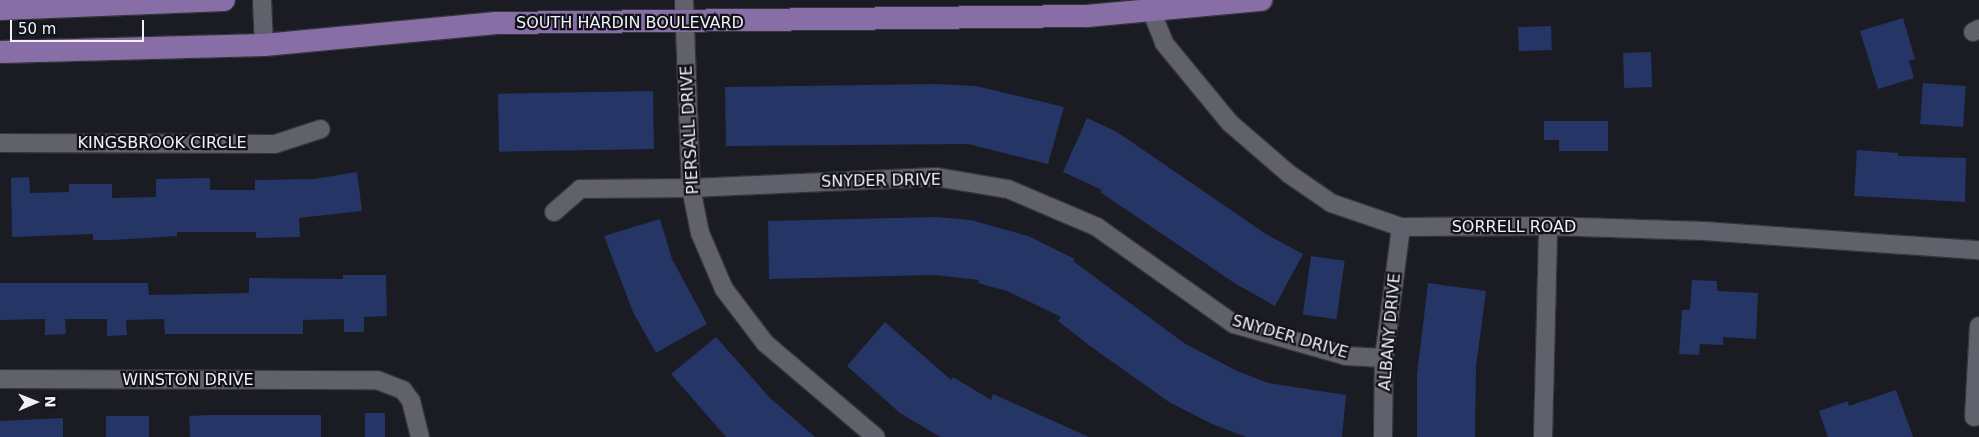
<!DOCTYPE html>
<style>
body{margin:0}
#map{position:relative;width:1979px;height:437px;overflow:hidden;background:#1b1b23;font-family:"DejaVu Sans",sans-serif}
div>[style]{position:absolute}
.building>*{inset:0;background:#253565;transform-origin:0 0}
.roads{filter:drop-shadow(1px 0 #35353c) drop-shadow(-1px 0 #35353c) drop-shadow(0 1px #35353c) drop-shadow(0 -1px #35353c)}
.minor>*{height:18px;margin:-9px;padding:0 9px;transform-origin:9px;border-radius:9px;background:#61616c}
.major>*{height:22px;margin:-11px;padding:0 11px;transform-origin:11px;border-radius:11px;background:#886ea6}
span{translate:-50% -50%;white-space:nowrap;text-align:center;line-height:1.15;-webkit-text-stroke:4.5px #12121a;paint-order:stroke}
.street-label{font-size:16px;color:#f1f1f7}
.north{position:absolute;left:10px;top:377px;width:50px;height:50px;-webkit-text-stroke:4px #12121a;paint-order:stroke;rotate:89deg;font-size:14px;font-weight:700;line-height:20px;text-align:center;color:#f1f1f7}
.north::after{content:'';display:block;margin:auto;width:18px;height:22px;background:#f1f1f7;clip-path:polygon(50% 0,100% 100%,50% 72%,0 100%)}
.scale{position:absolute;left:10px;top:20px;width:134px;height:22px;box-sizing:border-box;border:2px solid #f1f1f7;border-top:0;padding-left:6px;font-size:15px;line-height:18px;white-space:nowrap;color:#f1f1f7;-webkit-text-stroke:4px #12121a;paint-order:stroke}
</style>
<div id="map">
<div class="building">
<i style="clip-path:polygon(1903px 18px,1915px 59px,1909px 61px,1914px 78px,1878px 89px,1860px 31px)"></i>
<i style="left:1551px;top:26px;width:24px;height:33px;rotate:88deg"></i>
<i style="left:1651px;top:52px;width:35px;height:28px;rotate:88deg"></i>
<i style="left:1923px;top:83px;width:43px;height:41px;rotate:4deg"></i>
<i style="clip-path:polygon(936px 84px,976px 86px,1064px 107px,1048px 164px,968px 144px,726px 146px,725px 87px)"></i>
<i style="left:653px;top:91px;width:58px;height:155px;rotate:89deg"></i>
<i style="clip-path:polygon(1087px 118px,1117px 132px,1266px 234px,1303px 254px,1275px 306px,1236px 284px,1100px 192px,1102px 190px,1063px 172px)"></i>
<i style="clip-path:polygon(1544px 121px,1608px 121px,1608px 151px,1559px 151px,1559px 140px,1544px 140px)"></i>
<i style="clip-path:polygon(1857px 150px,1898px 153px,1898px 156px,1966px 158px,1965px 202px,1854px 196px)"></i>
<i style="clip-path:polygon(357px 172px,362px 211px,299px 218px,300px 237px,256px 238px,256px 232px,177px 232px,177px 236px,113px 240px,93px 240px,93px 234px,12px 237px,11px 178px,29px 177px,30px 193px,69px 192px,69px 184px,112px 184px,112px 198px,156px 197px,156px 179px,210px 178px,210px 190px,255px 190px,255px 180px,314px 179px)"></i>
<i style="clip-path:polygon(936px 217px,971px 220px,1028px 236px,1075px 259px,1073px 261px,1184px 343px,1235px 370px,1268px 383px,1346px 395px,1342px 437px,1246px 437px,1212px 424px,1169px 402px,1090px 346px,1058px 321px,1061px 317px,1007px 291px,978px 283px,979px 280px,934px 275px,769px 279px,768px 221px)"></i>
<i style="clip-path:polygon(660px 219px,672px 259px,707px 324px,656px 353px,633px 312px,604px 236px)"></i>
<i style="left:1311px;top:256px;width:34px;height:59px;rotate:8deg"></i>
<i style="clip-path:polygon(343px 275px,386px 275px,387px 316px,364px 317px,364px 332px,344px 332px,344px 319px,303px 320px,303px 334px,165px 334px,164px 319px,126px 320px,127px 335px,107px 336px,107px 319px,65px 319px,66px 334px,45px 335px,45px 319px,0 320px,0 283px,148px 283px,149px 295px,249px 293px,249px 278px,343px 279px)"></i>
<i style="clip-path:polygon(1692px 280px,1717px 281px,1717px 291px,1758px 293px,1756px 339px,1723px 337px,1723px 345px,1700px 344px,1699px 355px,1679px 354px,1682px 310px,1690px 310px)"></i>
<i style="clip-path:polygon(1428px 283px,1486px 291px,1476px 367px,1475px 437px,1417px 437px,1417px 374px)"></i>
<i style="clip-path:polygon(885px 322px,951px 380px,953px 377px,991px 400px,993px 394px,1089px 437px,940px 437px,900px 413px,847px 366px)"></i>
<i style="clip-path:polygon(716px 337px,770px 398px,815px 437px,726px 437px,671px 374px)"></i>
<i style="clip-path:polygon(1896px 390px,1913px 437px,1828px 437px,1819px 411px,1848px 401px,1849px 406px)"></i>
<i style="left:385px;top:413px;width:24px;height:20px;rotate:90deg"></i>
<i style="clip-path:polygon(209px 415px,321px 415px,321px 437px,190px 437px,189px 416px)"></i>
<i style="left:149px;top:416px;width:21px;height:43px;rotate:90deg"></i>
<i style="clip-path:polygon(63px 418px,63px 437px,0 437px,0 421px)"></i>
</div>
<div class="roads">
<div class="minor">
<i style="left:262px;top:0;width:45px;rotate:87.5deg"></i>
<i style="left:684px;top:0;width:188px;rotate:87.9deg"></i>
<i style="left:691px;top:188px;width:46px;rotate:78.7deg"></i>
<i style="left:700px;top:233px;width:61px;rotate:66.8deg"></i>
<i style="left:724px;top:289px;width:68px;rotate:52.8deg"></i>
<i style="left:765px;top:343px;width:145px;rotate:40.3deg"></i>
<i style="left:1151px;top:0;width:10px;rotate:90deg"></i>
<i style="left:1151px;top:10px;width:35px;rotate:68deg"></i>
<i style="left:1164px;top:43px;width:104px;rotate:50.5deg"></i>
<i style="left:1230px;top:123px;width:78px;rotate:40.8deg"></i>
<i style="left:1289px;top:174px;width:51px;rotate:34.6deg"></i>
<i style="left:1331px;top:203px;width:74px;rotate:18.9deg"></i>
<i style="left:1401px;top:227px;width:147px;rotate:-0.4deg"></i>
<i style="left:1548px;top:226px;width:156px;rotate:1.8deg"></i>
<i style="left:1704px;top:231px;width:276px;rotate:4deg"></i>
<i style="left:1973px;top:32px;width:7px;rotate:-27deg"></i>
<i style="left:0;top:143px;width:275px;rotate:0.2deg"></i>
<i style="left:275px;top:144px;width:48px;rotate:-18.1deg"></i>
<i style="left:554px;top:212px;width:35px;rotate:-41deg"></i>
<i style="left:580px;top:189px;width:111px;rotate:-0.5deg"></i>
<i style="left:691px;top:188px;width:245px;rotate:-2.6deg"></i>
<i style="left:936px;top:177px;width:73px;rotate:9.5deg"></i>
<i style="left:1008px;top:189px;width:97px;rotate:23.1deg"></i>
<i style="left:1097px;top:227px;width:168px;rotate:35.3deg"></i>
<i style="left:1234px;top:324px;width:116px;rotate:15.9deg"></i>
<i style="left:1346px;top:356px;width:38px;rotate:3deg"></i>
<i style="left:0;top:379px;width:377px;rotate:0.2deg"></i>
<i style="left:377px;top:380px;width:28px;rotate:21deg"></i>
<i style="left:403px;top:390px;width:14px;rotate:54deg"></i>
<i style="left:411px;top:401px;width:37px;rotate:76deg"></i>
<i style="left:1974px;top:417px;width:91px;rotate:-86.9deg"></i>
<i style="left:1383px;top:437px;width:79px;rotate:-89.3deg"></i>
<i style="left:1384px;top:358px;width:132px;rotate:-82.6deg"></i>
<i style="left:1543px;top:437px;width:211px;rotate:-88.6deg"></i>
</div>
<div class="major">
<i style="left:0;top:9px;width:224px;rotate:-2.3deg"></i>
<i style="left:0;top:52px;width:264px;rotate:-1.5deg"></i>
<i style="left:264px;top:45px;width:233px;rotate:-5.4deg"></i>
<i style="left:496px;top:23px;width:591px;rotate:-0.68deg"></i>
<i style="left:1087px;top:16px;width:175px;rotate:-5.3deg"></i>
</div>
</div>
<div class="street-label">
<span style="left:630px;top:23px">SOUTH HARDIN BOULEVARD</span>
<span style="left:690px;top:130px;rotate:-93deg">PIERSALL DRIVE</span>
<span style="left:162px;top:143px">KINGSBROOK CIRCLE</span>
<span style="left:881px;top:181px;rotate:-1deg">SNYDER DRIVE</span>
<span style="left:1514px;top:227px">SORRELL ROAD</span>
<span style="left:1390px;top:332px;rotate:-85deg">ALBANY DRIVE</span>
<span style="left:1290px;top:337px;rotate:16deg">SNYDER DRIVE</span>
<span style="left:188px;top:380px">WINSTON DRIVE</span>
</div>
<div class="north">N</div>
<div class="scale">50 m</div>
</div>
